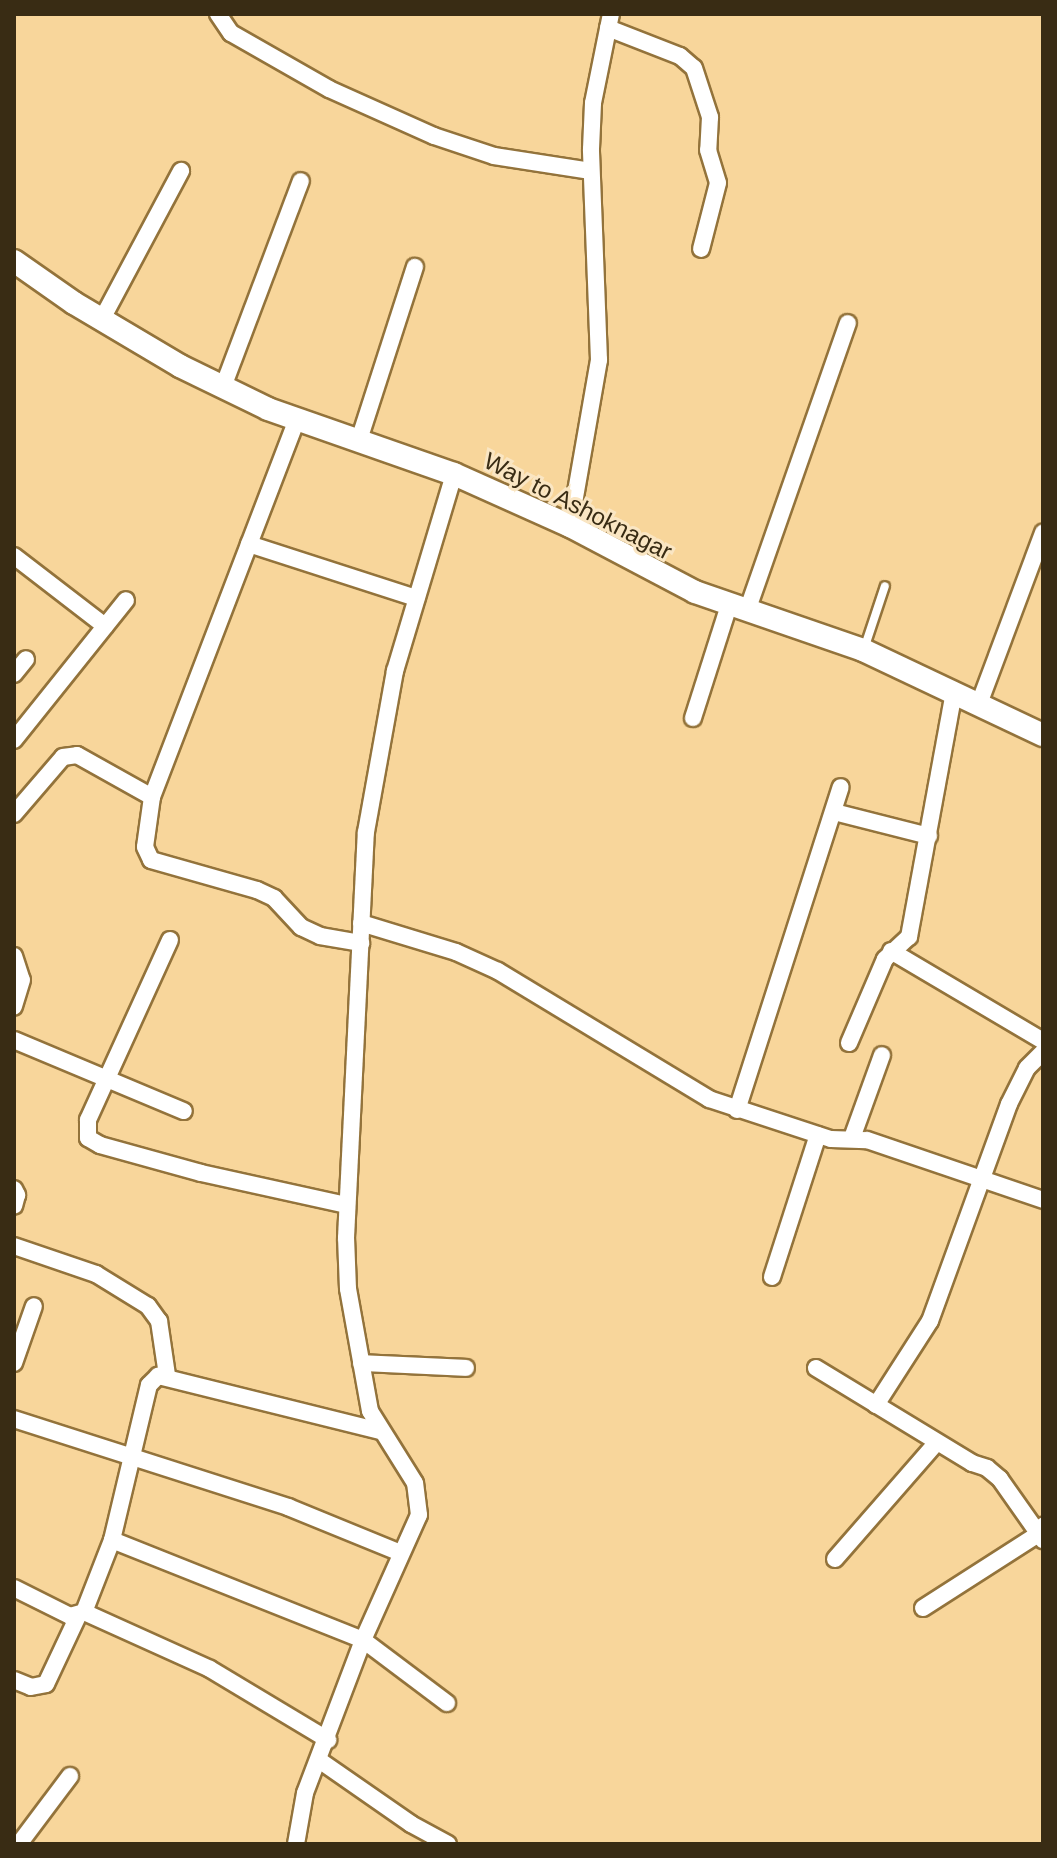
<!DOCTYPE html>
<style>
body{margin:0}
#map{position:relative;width:1057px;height:1858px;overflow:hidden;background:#f8d69b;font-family:Helvetica,sans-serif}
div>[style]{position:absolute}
.roads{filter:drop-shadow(2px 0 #93733b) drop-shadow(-2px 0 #93733b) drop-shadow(0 2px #93733b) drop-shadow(0 -2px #93733b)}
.lane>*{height:8px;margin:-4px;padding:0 4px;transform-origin:4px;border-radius:4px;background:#fff}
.street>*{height:16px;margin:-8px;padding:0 8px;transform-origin:8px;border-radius:8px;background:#fff}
.secondary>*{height:22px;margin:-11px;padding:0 11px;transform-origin:11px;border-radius:11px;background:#fff}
span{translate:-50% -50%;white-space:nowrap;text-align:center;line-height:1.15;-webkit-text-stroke:6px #fae6c3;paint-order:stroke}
.street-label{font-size:24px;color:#392c14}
.frame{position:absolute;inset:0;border:16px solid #392c14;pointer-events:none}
</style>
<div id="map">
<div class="roads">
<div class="lane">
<i style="left:864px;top:649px;width:66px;rotate:-71.6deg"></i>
</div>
<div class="street">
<i style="left:218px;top:14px;width:23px;rotate:56deg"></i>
<i style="left:231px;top:33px;width:113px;rotate:29.7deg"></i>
<i style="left:329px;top:89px;width:115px;rotate:24.1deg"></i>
<i style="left:434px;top:136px;width:63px;rotate:18.4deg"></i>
<i style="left:494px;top:156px;width:98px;rotate:8.8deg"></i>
<i style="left:608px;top:28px;width:77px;rotate:21.3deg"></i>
<i style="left:680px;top:56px;width:18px;rotate:41deg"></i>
<i style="left:694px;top:68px;width:52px;rotate:71.9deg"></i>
<i style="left:710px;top:117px;width:33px;rotate:93deg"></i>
<i style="left:708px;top:150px;width:34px;rotate:73deg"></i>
<i style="left:718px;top:183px;width:68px;rotate:104.4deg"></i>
<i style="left:102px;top:319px;width:168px;rotate:-61.9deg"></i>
<i style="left:223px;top:387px;width:220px;rotate:-69.3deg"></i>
<i style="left:359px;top:440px;width:182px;rotate:-72.1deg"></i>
<i style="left:570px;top:526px;width:169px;rotate:-80.1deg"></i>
<i style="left:599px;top:360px;width:211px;rotate:-92.2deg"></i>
<i style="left:591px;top:149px;width:46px;rotate:-87.5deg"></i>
<i style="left:593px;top:103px;width:91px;rotate:-78.6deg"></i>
<i style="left:249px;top:544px;width:176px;rotate:17.9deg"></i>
<i style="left:14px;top:556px;width:115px;rotate:37.6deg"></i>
<i style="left:747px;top:611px;width:305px;rotate:-70.7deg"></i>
<i style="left:14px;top:674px;width:19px;rotate:-51deg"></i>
<i style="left:979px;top:704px;width:183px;rotate:-69.5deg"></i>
<i style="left:693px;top:718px;width:119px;rotate:-72.3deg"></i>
<i style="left:14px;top:740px;width:179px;rotate:-51.3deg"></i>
<i style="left:152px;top:797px;width:405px;rotate:-69deg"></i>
<i style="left:834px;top:812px;width:98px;rotate:14.2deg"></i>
<i style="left:14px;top:814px;width:75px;rotate:-49.3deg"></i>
<i style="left:63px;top:757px;width:14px;rotate:-8deg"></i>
<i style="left:77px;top:755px;width:86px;rotate:29.2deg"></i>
<i style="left:152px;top:797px;width:50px;rotate:98deg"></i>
<i style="left:145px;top:847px;width:14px;rotate:65deg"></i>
<i style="left:151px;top:860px;width:110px;rotate:15.8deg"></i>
<i style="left:257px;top:890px;width:19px;rotate:25deg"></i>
<i style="left:274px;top:898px;width:40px;rotate:47deg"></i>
<i style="left:301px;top:927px;width:21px;rotate:25deg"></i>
<i style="left:320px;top:936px;width:42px;rotate:9.7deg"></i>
<i style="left:361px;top:923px;width:99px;rotate:17deg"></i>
<i style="left:456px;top:952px;width:46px;rotate:24.3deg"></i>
<i style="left:498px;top:971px;width:247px;rotate:31.2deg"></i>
<i style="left:709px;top:1099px;width:128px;rotate:18.2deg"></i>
<i style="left:831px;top:1139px;width:36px;rotate:2deg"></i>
<i style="left:867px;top:1140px;width:186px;rotate:18.8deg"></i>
<i style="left:170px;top:940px;width:198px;rotate:114.5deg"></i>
<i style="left:88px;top:1120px;width:18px;rotate:90deg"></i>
<i style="left:88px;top:1138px;width:14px;rotate:30deg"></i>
<i style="left:100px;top:1145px;width:105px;rotate:15.5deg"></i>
<i style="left:201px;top:1173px;width:149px;rotate:12.4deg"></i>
<i style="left:891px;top:951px;width:177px;rotate:30.6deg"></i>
<i style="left:14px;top:956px;width:25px;rotate:72deg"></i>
<i style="left:22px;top:980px;width:28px;rotate:107deg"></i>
<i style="left:14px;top:1040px;width:184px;rotate:22.7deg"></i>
<i style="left:849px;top:1043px;width:91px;rotate:-66.8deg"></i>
<i style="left:885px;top:959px;width:33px;rotate:-43deg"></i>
<i style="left:909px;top:937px;width:249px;rotate:-79.6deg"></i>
<i style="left:737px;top:1110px;width:339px;rotate:-72.2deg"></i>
<i style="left:852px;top:1138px;width:88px;rotate:-70.1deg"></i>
<i style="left:14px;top:1189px;width:7px;rotate:63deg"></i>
<i style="left:17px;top:1195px;width:11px;rotate:105deg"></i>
<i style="left:14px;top:1246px;width:87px;rotate:18.9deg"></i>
<i style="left:96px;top:1274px;width:61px;rotate:31.6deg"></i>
<i style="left:148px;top:1306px;width:19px;rotate:54deg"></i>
<i style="left:159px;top:1321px;width:55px;rotate:81.6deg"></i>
<i style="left:772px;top:1277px;width:149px;rotate:-72.1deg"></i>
<i style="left:14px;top:1363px;width:60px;rotate:-70.7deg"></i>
<i style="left:361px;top:1363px;width:105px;rotate:2.7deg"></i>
<i style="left:816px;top:1368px;width:183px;rotate:31.3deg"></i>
<i style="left:972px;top:1463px;width:16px;rotate:18deg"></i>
<i style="left:987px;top:1468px;width:17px;rotate:40deg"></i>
<i style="left:1000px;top:1479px;width:75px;rotate:54.8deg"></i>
<i style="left:876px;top:1405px;width:100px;rotate:-57.3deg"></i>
<i style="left:930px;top:1321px;width:231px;rotate:-70deg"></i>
<i style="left:1009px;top:1104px;width:40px;rotate:-63.4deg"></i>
<i style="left:1027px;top:1068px;width:23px;rotate:-45deg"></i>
<i style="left:14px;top:1419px;width:288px;rotate:17.8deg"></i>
<i style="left:288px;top:1507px;width:122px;rotate:22.2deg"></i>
<i style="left:112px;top:1540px;width:270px;rotate:21.7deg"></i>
<i style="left:363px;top:1640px;width:105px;rotate:36.9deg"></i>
<i style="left:835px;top:1559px;width:155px;rotate:-48.9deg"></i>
<i style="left:14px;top:1588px;width:63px;rotate:26.6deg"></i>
<i style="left:70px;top:1616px;width:15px;rotate:-16deg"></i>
<i style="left:84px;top:1612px;width:77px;rotate:-68.7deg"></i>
<i style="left:112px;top:1540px;width:159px;rotate:-76.6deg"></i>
<i style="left:149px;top:1385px;width:13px;rotate:-45deg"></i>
<i style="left:158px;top:1376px;width:229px;rotate:13.9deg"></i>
<i style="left:923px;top:1608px;width:139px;rotate:-32.7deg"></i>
<i style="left:1040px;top:1533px;width:8px;rotate:-67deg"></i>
<i style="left:84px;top:1612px;width:138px;rotate:24.3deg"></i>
<i style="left:210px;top:1669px;width:138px;rotate:31deg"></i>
<i style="left:14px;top:1680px;width:18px;rotate:22deg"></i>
<i style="left:31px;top:1687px;width:15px;rotate:-11deg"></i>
<i style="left:46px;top:1684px;width:75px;rotate:-64.8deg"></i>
<i style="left:319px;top:1760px;width:112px;rotate:34.8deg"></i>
<i style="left:411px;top:1824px;width:42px;rotate:28.4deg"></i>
<i style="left:19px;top:1844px;width:85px;rotate:-53.1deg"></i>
<i style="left:296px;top:1844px;width:52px;rotate:-80deg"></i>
<i style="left:305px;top:1793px;width:164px;rotate:-69.2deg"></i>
<i style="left:363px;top:1640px;width:137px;rotate:-65.9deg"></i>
<i style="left:419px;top:1515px;width:32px;rotate:-97deg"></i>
<i style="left:415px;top:1483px;width:85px;rotate:-122deg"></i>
<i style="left:370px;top:1411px;width:124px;rotate:-100.2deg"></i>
<i style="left:348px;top:1289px;width:51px;rotate:-92.2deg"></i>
<i style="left:346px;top:1238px;width:406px;rotate:-87.2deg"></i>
<i style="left:366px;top:832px;width:164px;rotate:-79.8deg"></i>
<i style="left:395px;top:671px;width:206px;rotate:-73.3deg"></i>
</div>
<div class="secondary">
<i style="left:14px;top:261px;width:73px;rotate:35deg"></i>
<i style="left:74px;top:303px;width:123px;rotate:30.7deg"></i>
<i style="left:180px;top:366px;width:98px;rotate:26deg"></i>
<i style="left:268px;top:409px;width:197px;rotate:19.3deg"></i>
<i style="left:454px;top:474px;width:127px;rotate:24.1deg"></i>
<i style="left:570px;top:526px;width:141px;rotate:27.8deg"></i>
<i style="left:695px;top:592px;width:178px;rotate:19deg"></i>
<i style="left:863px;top:650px;width:199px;rotate:25.3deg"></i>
</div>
</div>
<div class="street-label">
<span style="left:578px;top:506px;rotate:27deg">Way to Ashoknagar</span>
</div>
<div class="frame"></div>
</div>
